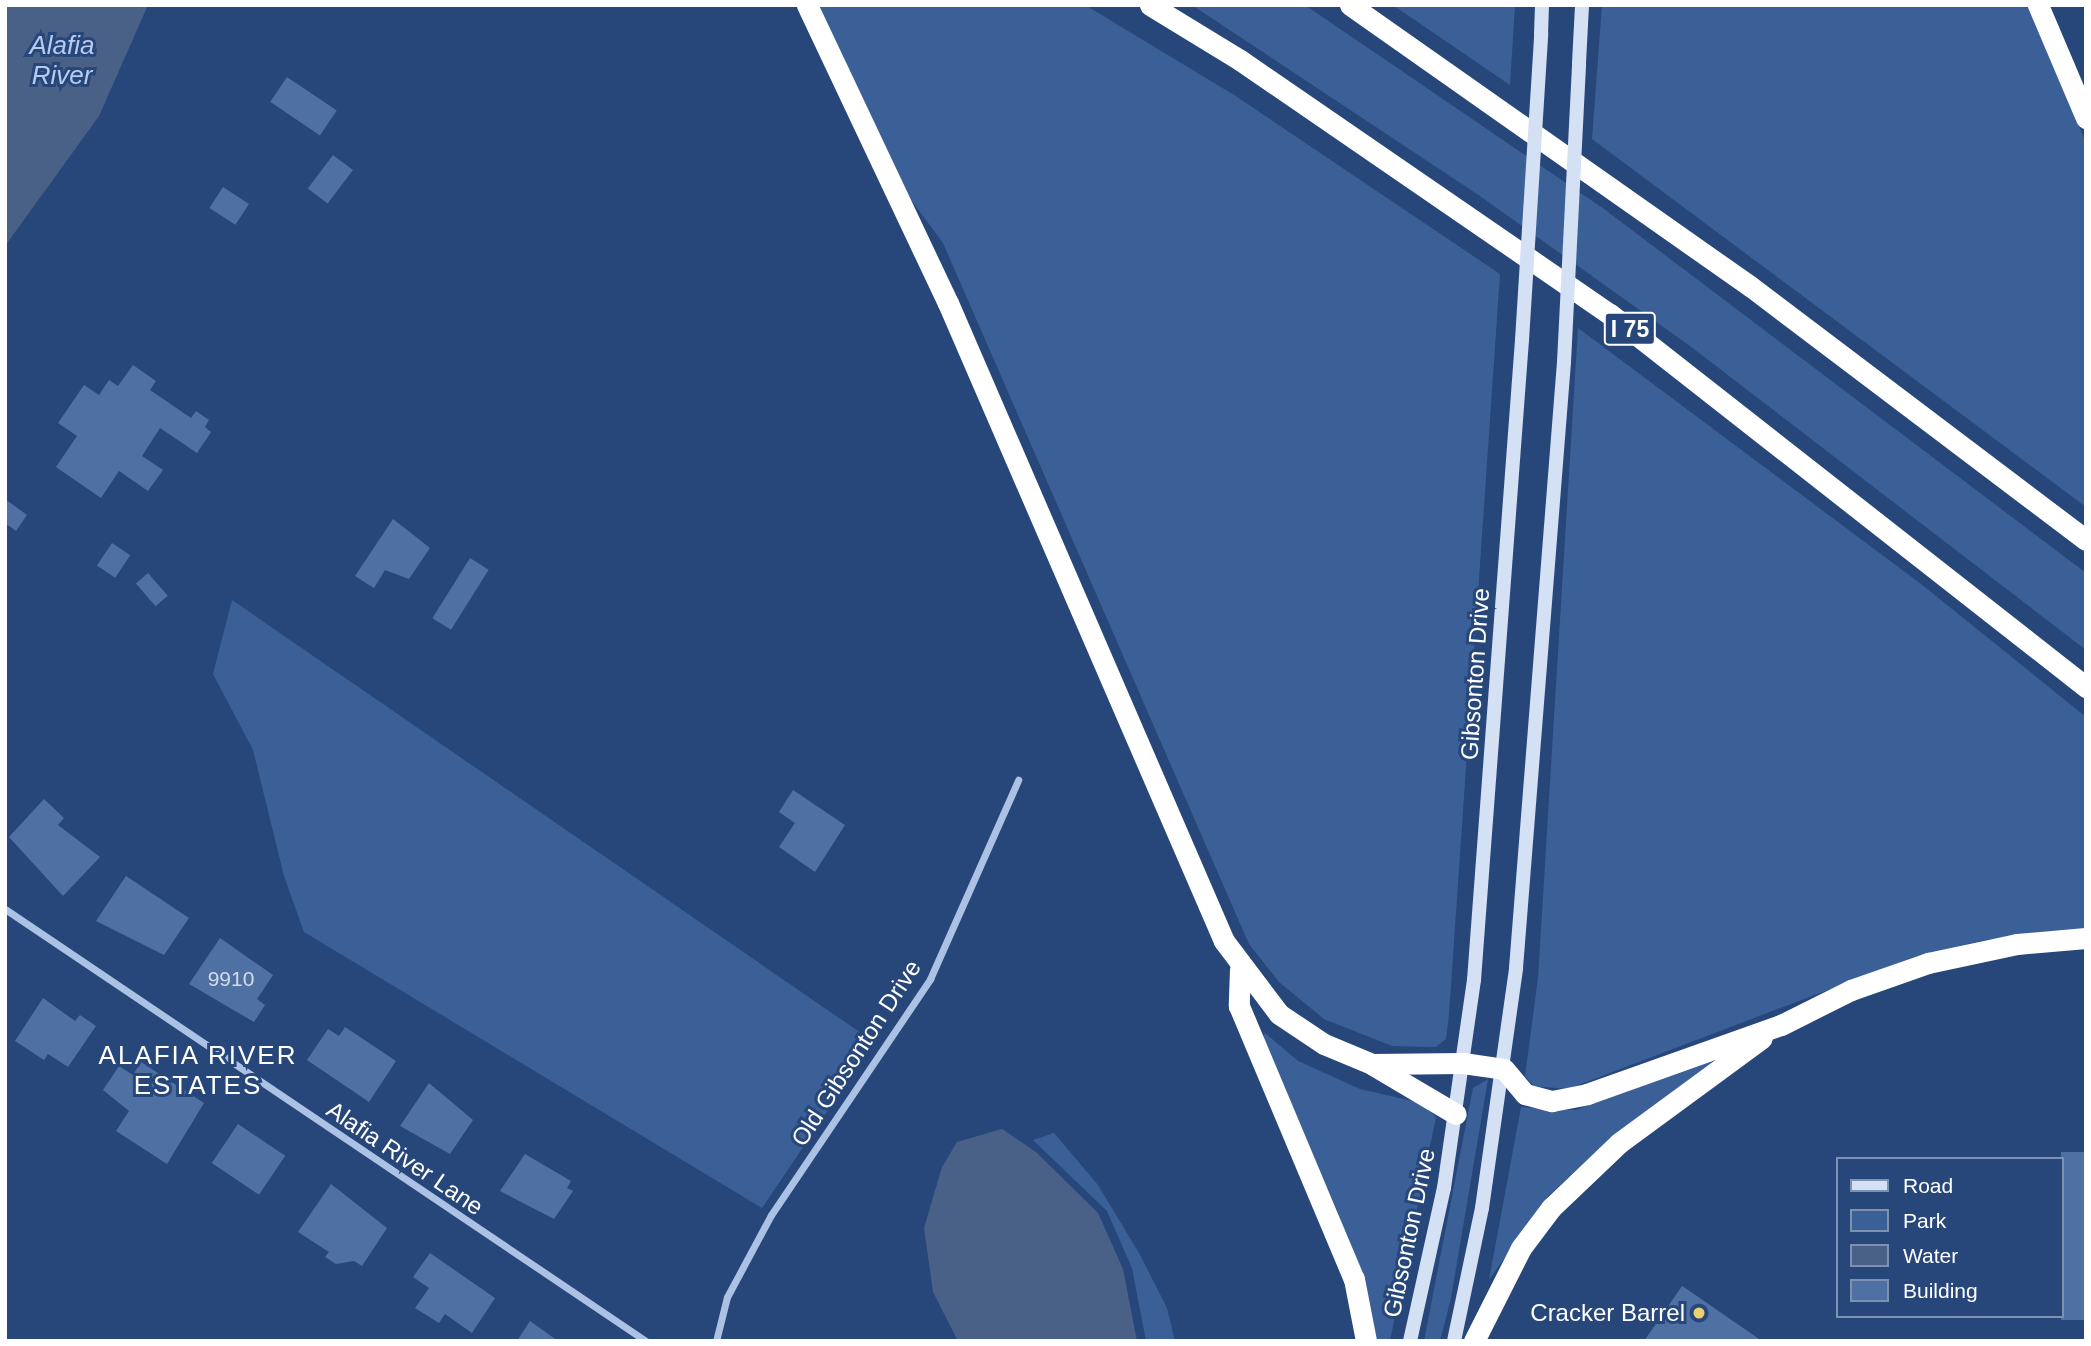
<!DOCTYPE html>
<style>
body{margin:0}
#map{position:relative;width:2091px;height:1346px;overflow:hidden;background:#27477b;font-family:Arial,sans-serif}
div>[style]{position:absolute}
.green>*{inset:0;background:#3b6098}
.water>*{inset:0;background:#4a6187}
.building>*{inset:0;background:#4f70a3;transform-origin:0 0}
.minor>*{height:7px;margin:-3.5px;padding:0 3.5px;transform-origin:3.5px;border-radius:3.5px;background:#abc2e4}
.secondary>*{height:14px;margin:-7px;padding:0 7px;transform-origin:7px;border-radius:7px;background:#d4e0f4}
.motorway>*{height:21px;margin:-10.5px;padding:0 10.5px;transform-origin:10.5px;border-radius:10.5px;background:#fff}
.secondary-bridge>*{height:14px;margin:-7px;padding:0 7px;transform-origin:7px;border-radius:7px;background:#d4e0f4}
.dots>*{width:19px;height:19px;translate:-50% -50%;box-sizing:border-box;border:4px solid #27477b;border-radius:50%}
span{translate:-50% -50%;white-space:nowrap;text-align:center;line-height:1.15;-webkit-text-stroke:6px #27477b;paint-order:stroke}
.number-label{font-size:21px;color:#d3dbe8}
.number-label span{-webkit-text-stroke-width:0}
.shield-label span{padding:2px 5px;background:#27477b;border:2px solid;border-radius:5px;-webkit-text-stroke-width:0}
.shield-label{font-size:23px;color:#fff;font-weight:700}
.street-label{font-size:24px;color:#fff}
.poi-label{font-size:24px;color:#fff}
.right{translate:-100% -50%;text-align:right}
.water-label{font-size:26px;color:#b6ccec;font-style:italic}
.neighbourhood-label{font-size:26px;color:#fff;letter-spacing:2px}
.frame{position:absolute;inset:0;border:7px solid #fff;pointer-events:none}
.legend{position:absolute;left:1836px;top:1157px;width:228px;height:161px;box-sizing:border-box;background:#27477b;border:2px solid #7d91b0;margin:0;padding:9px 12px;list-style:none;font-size:21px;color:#fff}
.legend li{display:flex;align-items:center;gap:14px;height:35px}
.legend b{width:35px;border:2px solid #7d91b0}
</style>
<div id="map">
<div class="green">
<i style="clip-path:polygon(812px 5px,1085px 5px,1234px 95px,1500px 274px,1449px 1014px,1446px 1039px,1436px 1047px,1392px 1046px,1324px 1019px,1279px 982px,1249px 944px,943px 243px,883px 162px)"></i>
<i style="clip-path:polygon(1192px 5px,1305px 5px,1604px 209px,2086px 573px,2086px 650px,1690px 346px,1480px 196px)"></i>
<i style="clip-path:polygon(1393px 5px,1515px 5px,1510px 85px,1482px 66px)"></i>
<i style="clip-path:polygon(1602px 5px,2029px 5px,2086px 143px,2086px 507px,1592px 139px)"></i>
<i style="clip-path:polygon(1578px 328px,1921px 584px,2086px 717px,2086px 930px,1984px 940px,1914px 957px,1568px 1089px,1534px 1086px,1525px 1076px,1538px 978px)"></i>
<i style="clip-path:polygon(232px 600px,874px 1042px,762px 1208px,304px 932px,284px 876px,253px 750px,213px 674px)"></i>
<i style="clip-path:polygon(1265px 1033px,1298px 1061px,1360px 1089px,1421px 1103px,1436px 1117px,1390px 1341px,1373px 1341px,1365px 1296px,1337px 1210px,1262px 1039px)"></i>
<i style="clip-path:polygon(1711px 1057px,1713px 1064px,1608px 1141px,1548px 1196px,1489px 1280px,1521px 1107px,1576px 1110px)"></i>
<i style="clip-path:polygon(1488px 1079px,1451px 1298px,1440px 1341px,1424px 1341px,1473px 1088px)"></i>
<i style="clip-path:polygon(1054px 1133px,1098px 1185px,1139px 1253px,1167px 1308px,1175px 1341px,1146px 1341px,1132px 1268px,1107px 1211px,1033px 1140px)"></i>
</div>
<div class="water">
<i style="clip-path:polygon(5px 5px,148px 5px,99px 116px,5px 246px)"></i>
<i style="clip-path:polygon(1002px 1129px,1036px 1152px,1098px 1213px,1123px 1269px,1137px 1341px,958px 1341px,933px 1292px,924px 1228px,942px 1167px,957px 1142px)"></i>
</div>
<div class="building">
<i style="left:287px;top:77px;width:60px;height:30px;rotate:34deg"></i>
<i style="left:333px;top:155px;width:25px;height:42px;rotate:37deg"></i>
<i style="left:223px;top:187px;width:31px;height:25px;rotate:33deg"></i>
<i style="clip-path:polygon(133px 365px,156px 381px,150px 390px,191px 418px,196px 411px,209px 420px,205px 427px,211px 432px,197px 453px,160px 428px,142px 456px,163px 470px,148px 491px,119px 471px,101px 498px,56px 467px,77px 436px,58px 423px,84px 385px,99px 395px,109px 380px,118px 386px)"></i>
<i style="clip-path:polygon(5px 499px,27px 515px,16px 531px,5px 523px)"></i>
<i style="clip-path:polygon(393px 519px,430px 548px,409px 579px,385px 570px,374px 588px,355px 576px)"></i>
<i style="left:112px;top:543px;width:22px;height:27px;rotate:34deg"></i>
<i style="left:470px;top:558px;width:22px;height:71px;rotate:32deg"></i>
<i style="left:148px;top:573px;width:30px;height:16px;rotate:49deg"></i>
<i style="clip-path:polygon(793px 790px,845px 825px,815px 872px,779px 847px,795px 823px,779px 812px)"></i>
<i style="clip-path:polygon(44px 799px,64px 818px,58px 825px,100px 857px,63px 896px,9px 837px)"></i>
<i style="clip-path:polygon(126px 876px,189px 918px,164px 955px,96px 921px)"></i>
<i style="clip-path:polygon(220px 938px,273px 975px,257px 999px,265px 1005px,254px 1022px,189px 984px)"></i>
<i style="clip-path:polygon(43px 998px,75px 1021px,80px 1015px,96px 1026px,68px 1067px,48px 1054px,44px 1060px,15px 1041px)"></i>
<i style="clip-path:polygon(345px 1027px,396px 1061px,369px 1102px,307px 1060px,328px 1029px,339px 1036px)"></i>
<i style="clip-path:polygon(141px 1062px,204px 1103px,167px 1164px,116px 1131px,129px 1111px,103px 1090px,119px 1066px,133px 1075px)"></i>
<i style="clip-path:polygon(429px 1083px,473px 1120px,450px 1154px,400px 1126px)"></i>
<i style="left:238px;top:1124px;width:57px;height:47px;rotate:34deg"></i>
<i style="left:2086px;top:1152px;width:168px;height:25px;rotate:90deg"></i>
<i style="clip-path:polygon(525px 1154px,571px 1181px,567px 1188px,573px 1191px,554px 1219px,500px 1191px)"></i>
<i style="clip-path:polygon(331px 1184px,387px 1228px,362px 1266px,354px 1261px,336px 1264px,325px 1257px,329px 1252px,298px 1232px)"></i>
<i style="clip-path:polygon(430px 1253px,495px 1298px,472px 1333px,445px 1314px,439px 1323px,415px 1308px,429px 1288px,413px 1277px)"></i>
<i style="clip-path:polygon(1682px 1286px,1691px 1292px,1762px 1341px,1644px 1341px)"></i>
<i style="clip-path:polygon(530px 1321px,558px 1341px,517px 1341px)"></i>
</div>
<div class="minor">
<i style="left:5px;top:909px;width:773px;rotate:33.98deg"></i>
<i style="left:716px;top:1341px;width:45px;rotate:-76deg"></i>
<i style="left:727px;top:1297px;width:93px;rotate:-61.8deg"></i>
<i style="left:771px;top:1215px;width:285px;rotate:-56deg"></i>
<i style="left:930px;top:979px;width:218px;rotate:-66.1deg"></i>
</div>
<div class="secondary">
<i style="left:1541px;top:34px;width:29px;rotate:-88deg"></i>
<i style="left:1579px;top:63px;width:58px;rotate:-87deg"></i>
<i style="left:1410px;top:1341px;width:157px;rotate:-77.5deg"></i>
<i style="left:1444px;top:1188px;width:210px;rotate:-81.8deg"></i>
<i style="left:1474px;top:980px;width:642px;rotate:-85.71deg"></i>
<i style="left:1454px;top:1341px;width:136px;rotate:-78.1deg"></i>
<i style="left:1482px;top:1208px;width:242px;rotate:-81.9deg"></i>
<i style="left:1516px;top:968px;width:608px;rotate:-85.47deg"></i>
</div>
<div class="motorway">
<i style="left:807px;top:5px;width:330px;rotate:64.7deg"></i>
<i style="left:948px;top:303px;width:695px;rotate:66.61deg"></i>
<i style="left:1224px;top:941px;width:91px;rotate:53deg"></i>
<i style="left:1279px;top:1014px;width:54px;rotate:33.7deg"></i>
<i style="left:1324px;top:1044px;width:52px;rotate:22.6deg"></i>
<i style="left:1372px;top:1064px;width:91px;rotate:-0.6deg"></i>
<i style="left:1463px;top:1063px;width:41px;rotate:8.3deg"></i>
<i style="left:1504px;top:1069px;width:33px;rotate:50deg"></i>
<i style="left:1525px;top:1094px;width:28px;rotate:15deg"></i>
<i style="left:1552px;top:1101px;width:36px;rotate:-11deg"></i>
<i style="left:1587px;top:1094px;width:206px;rotate:-19.6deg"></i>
<i style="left:1781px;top:1025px;width:78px;rotate:-26.6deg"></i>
<i style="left:1851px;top:990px;width:82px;rotate:-19.3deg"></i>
<i style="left:1928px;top:963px;width:91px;rotate:-12.1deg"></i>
<i style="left:2017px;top:944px;width:69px;rotate:-5deg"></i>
<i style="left:1150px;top:5px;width:105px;rotate:31.4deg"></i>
<i style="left:1240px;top:60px;width:449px;rotate:34.5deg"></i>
<i style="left:1610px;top:314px;width:605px;rotate:38.08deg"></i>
<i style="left:1350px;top:5px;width:489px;rotate:35.1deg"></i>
<i style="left:1750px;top:286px;width:421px;rotate:37.1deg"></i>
<i style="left:2038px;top:5px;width:123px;rotate:67deg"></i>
<i style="left:1240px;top:969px;width:37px;rotate:92deg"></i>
<i style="left:1239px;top:1006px;width:296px;rotate:67.2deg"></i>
<i style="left:1354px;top:1279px;width:63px;rotate:79deg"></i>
<i style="left:1373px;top:1065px;width:96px;rotate:30.6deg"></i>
<i style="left:1474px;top:1341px;width:104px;rotate:-63.2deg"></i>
<i style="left:1521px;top:1248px;width:50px;rotate:-53.1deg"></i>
<i style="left:1551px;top:1208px;width:94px;rotate:-43.7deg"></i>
<i style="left:1619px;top:1143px;width:177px;rotate:-36.3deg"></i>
</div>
<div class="secondary-bridge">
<i style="left:1522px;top:340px;width:307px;rotate:-86.4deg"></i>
<i style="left:1564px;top:362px;width:299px;rotate:-87.1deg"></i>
</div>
<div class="dots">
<i style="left:1699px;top:1313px;background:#eccf71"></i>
</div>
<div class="number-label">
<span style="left:231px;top:979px">9910</span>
</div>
<div class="shield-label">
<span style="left:1630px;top:329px">I 75</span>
</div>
<div class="street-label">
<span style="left:1475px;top:674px;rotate:-86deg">Gibsonton Drive</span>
<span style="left:856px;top:1053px;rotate:-57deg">Old Gibsonton Drive</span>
<span style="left:405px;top:1158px;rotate:34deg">Alafia River Lane</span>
<span style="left:1409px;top:1233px;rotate:-78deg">Gibsonton Drive</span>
</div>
<div class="poi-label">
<span class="right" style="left:1685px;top:1313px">Cracker Barrel</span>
</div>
<div class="water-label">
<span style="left:62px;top:61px">Alafia<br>River</span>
</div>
<div class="neighbourhood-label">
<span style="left:198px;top:1071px">ALAFIA RIVER<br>ESTATES</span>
</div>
<div class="frame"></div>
<ul class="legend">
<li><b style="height:9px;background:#d4e0f4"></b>Road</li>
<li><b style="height:19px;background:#3b6098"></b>Park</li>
<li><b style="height:19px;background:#4a6187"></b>Water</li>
<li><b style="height:19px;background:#4f70a3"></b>Building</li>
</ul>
</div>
